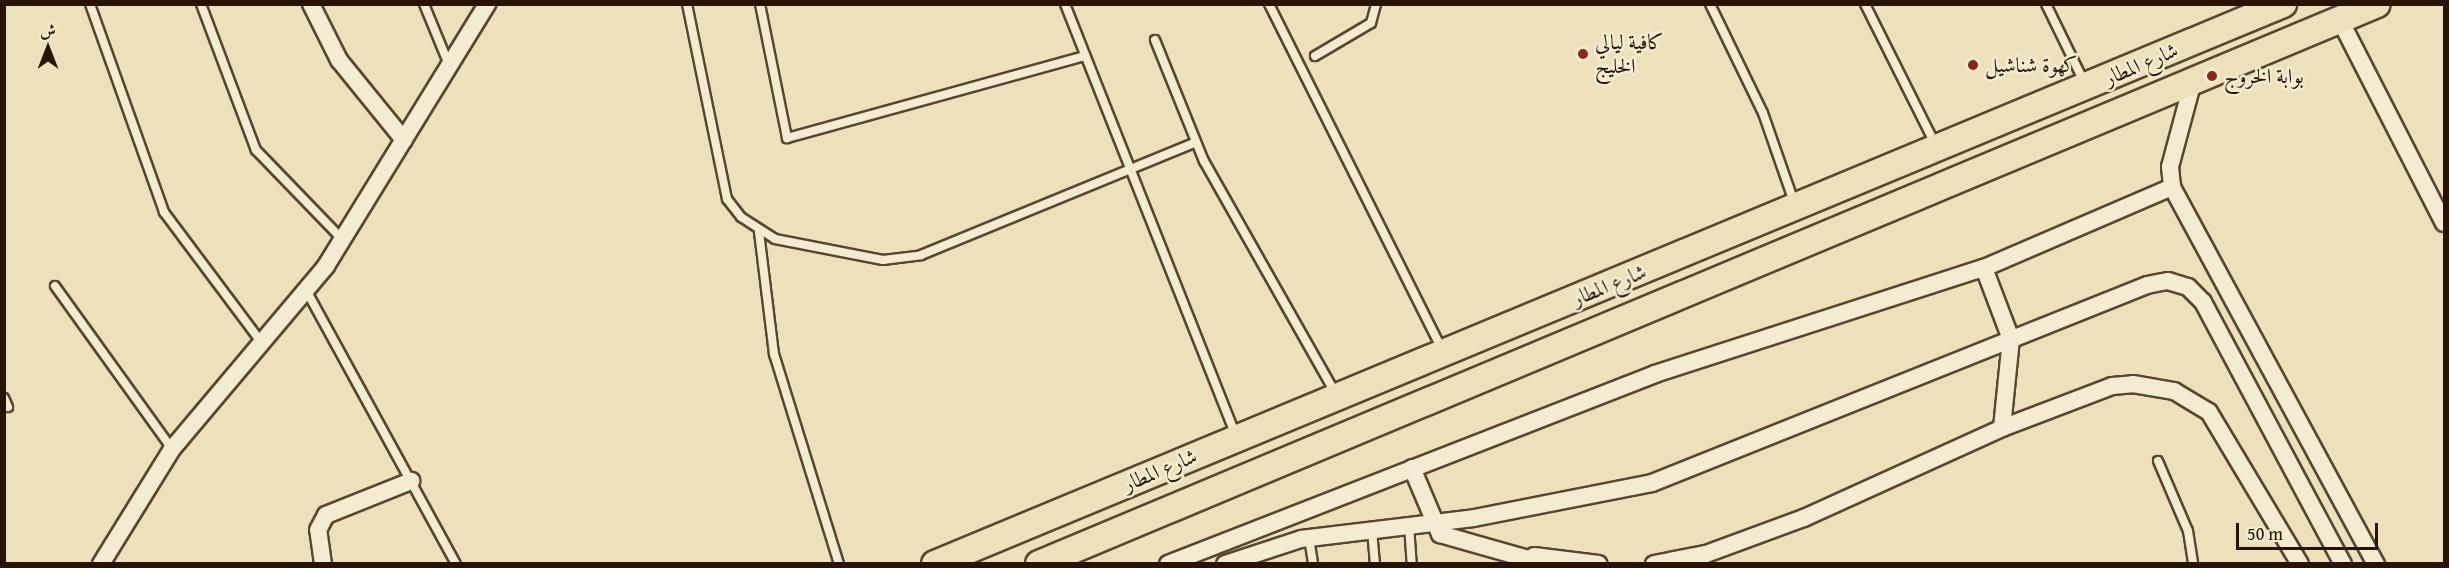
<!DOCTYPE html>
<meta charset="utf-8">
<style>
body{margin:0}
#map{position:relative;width:2449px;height:568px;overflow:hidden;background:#ece1ba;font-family:"Gentium Book Plus",Amiri,serif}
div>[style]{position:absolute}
.roads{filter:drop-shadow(2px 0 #5a462f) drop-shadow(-2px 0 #5a462f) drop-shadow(0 2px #5a462f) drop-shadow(0 -2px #5a462f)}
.lane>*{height:8px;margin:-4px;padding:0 4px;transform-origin:4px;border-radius:4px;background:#f3ecd2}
.street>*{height:16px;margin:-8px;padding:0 8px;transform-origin:8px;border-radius:8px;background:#f3ecd2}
.primary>*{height:26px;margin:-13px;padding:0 13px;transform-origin:13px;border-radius:13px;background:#ece1ba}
.dots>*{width:16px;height:16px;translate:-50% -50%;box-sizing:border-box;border:3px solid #f3ecd2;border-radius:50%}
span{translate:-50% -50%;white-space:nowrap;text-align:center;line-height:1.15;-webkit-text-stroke:5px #f3ecd2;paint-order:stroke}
.poi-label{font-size:21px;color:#2a1201}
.left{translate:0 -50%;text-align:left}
.street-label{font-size:21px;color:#2a1201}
.frame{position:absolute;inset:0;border:6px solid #2a1201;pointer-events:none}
.north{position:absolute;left:18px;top:18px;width:60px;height:60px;-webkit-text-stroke:4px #f3ecd2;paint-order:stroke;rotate:0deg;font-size:16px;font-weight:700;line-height:24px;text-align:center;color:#2a1201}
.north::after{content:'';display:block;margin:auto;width:21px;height:27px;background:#2a1201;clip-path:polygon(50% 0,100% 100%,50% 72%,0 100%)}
.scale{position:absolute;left:2236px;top:523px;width:142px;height:27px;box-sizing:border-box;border:3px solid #2a1201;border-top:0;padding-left:8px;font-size:18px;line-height:21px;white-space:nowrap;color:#2a1201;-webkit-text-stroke:4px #f3ecd2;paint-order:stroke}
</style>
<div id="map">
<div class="roads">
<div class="lane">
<i style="left:90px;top:4px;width:221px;rotate:70.4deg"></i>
<i style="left:164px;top:212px;width:164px;rotate:53.2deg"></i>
<i style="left:201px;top:4px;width:156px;rotate:69.4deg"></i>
<i style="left:256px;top:150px;width:125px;rotate:46deg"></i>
<i style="left:424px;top:4px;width:66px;rotate:67.7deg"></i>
<i style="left:687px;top:4px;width:199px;rotate:78.4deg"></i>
<i style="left:727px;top:199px;width:23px;rotate:52deg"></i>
<i style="left:741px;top:217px;width:40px;rotate:32.9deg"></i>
<i style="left:775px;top:239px;width:110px;rotate:11deg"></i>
<i style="left:883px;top:260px;width:38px;rotate:-7deg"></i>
<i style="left:921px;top:255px;width:297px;rotate:-22.3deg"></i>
<i style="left:760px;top:4px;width:137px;rotate:78.6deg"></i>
<i style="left:787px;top:138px;width:309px;rotate:-15.4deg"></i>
<i style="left:1065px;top:4px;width:466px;rotate:68.4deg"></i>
<i style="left:1269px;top:4px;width:387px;rotate:63.4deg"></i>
<i style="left:1710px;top:4px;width:121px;rotate:64.1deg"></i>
<i style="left:1763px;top:113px;width:97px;rotate:70.8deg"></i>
<i style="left:1865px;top:4px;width:159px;rotate:63.4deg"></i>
<i style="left:2046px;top:4px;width:89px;rotate:64deg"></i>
<i style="left:1155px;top:40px;width:131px;rotate:68deg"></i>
<i style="left:1204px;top:161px;width:268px;rotate:60.5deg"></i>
<i style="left:1315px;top:56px;width:65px;rotate:-30.5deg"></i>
<i style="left:1371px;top:23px;width:20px;rotate:-75deg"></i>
<i style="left:759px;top:232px;width:123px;rotate:83deg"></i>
<i style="left:774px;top:354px;width:220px;rotate:72.8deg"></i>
<i style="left:55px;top:286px;width:201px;rotate:54.3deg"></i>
<i style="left:306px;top:290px;width:312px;rotate:61.3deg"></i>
<i style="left:4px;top:398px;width:10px;rotate:66deg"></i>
<i style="left:2158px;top:461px;width:76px;rotate:66.8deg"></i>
<i style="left:2188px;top:531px;width:33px;rotate:81deg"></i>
<i style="left:1409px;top:525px;width:39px;rotate:86deg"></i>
<i style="left:1372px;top:530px;width:34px;rotate:85deg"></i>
<i style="left:1309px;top:538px;width:26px;rotate:81deg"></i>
</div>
<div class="street">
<i style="left:311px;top:4px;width:63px;rotate:63.4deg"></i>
<i style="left:339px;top:60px;width:103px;rotate:50.9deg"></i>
<i style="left:2340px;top:20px;width:228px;rotate:62.9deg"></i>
<i style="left:2193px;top:81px;width:89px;rotate:105deg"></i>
<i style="left:2170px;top:167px;width:20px;rotate:84deg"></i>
<i style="left:2172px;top:187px;width:429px;rotate:61.6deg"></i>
<i style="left:1984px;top:268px;width:76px;rotate:69.2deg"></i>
<i style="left:2011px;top:339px;width:89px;rotate:95.8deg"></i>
<i style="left:1412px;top:468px;width:72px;rotate:67deg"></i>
<i style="left:1440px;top:534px;width:110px;rotate:15.8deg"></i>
<i style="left:1534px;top:556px;width:65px;rotate:7deg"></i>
<i style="left:101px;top:564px;width:135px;rotate:-58.3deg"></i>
<i style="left:172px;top:449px;width:239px;rotate:-49.9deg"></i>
<i style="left:326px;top:266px;width:308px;rotate:-58.4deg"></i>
<i style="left:323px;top:564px;width:34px;rotate:-98deg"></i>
<i style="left:318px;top:530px;width:17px;rotate:-62deg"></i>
<i style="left:326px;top:515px;width:92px;rotate:-21.8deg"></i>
<i style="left:1168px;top:564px;width:523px;rotate:-21.31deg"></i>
<i style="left:1655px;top:374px;width:346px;rotate:-17.9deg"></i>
<i style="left:1984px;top:268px;width:205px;rotate:-23.3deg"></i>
<i style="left:1225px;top:564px;width:80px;rotate:-18.2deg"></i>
<i style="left:1301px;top:539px;width:174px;rotate:-6.9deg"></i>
<i style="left:1474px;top:518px;width:181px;rotate:-11.1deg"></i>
<i style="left:1652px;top:483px;width:533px;rotate:-21.8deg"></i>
<i style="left:2147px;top:285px;width:21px;rotate:-11deg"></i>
<i style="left:2168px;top:281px;width:21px;rotate:17deg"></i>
<i style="left:2188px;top:287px;width:21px;rotate:45deg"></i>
<i style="left:2203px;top:302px;width:297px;rotate:61.9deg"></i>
<i style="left:1654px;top:564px;width:53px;rotate:-10.9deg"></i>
<i style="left:1706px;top:554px;width:104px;rotate:-20.2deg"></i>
<i style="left:1804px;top:518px;width:217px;rotate:-24.4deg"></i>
<i style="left:2002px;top:428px;width:118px;rotate:-20.9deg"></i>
<i style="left:2112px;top:386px;width:21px;rotate:-5deg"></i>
<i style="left:2133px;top:384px;width:42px;rotate:9.7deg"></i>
<i style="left:2174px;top:391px;width:41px;rotate:31deg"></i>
<i style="left:2209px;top:412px;width:177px;rotate:59.1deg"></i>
</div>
<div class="primary">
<i style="left:935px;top:564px;width:1460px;rotate:-22.56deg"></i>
<i style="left:1039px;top:564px;width:1450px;rotate:-22.71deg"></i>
</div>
</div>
<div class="dots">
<i style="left:1583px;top:54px;background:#8f2418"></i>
<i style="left:1973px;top:65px;background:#8f2418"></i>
<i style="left:2212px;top:76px;background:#8f2418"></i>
</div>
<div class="poi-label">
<span class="left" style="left:1595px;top:54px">كافية ليالي<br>الخليج</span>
<span class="left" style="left:1985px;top:65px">كهوة شناشيل</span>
<span class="left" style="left:2224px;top:76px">بوابة الخروج</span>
</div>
<div class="street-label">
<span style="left:2141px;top:64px;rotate:-23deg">شارع المطار</span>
<span style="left:1609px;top:285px;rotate:-22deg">شارع المطار</span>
<span style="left:1160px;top:470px;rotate:-23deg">شارع المطار</span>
</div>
<div class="frame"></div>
<div class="north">ش</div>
<div class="scale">50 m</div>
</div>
